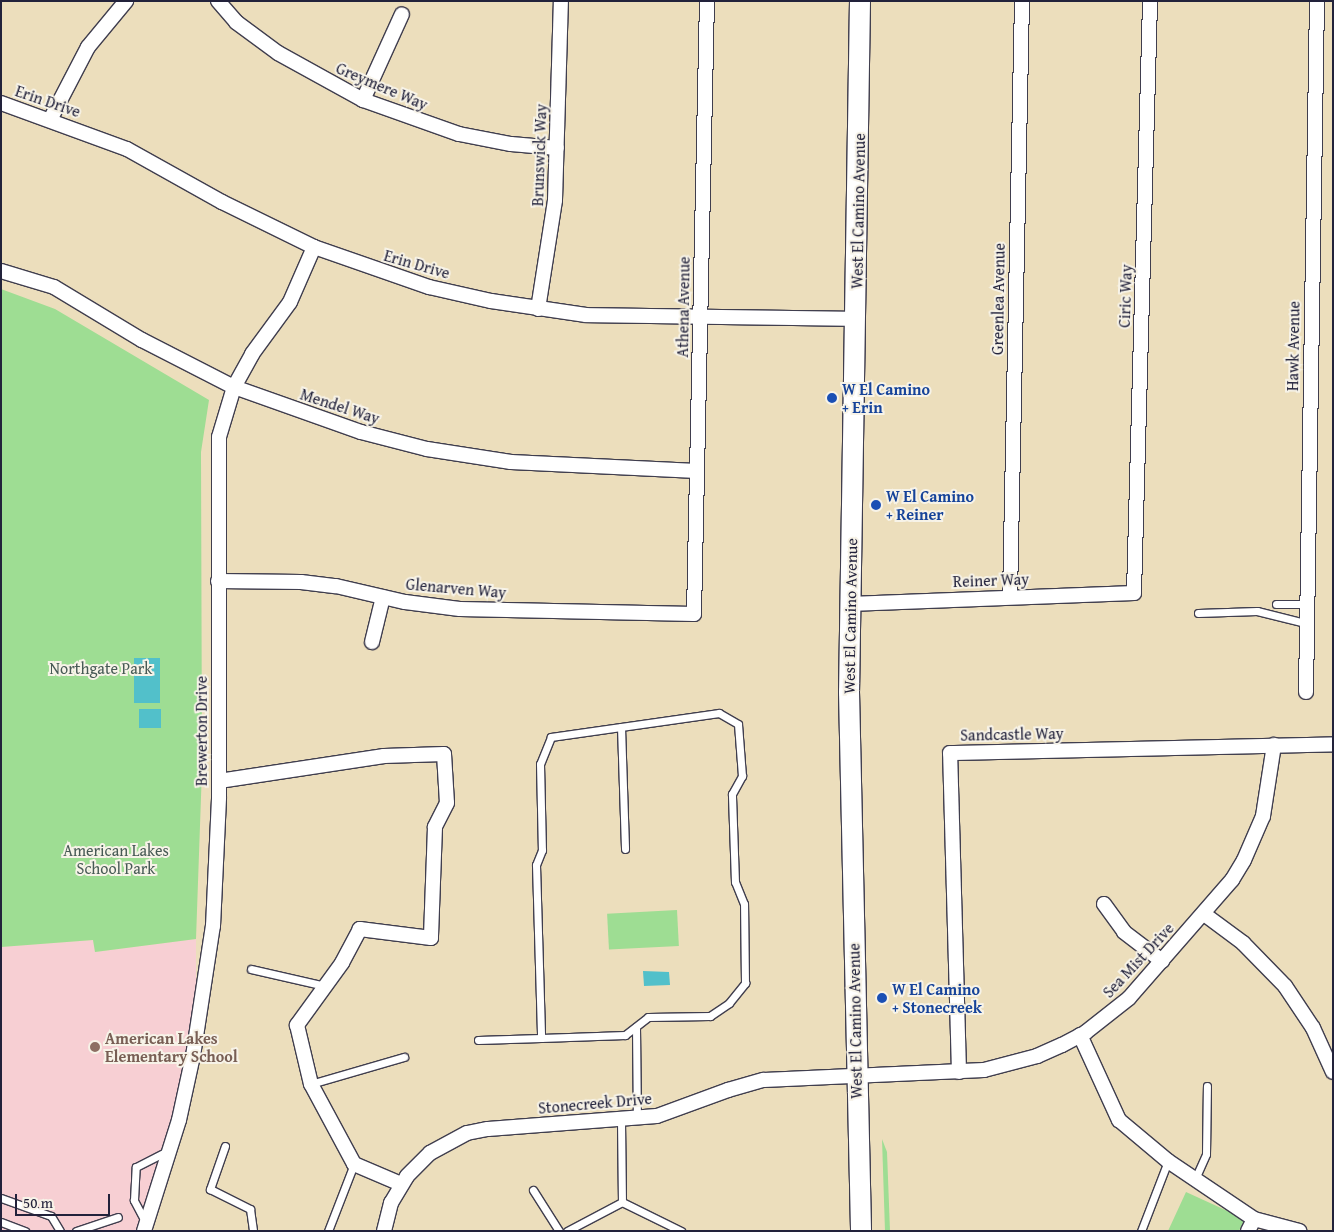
<!DOCTYPE html>
<style>
body{margin:0}
#map{position:relative;width:1334px;height:1232px;overflow:hidden;background:#ecdebc;font-family:"Gentium Book Plus",serif}
div>[style]{position:absolute}
.built>*{inset:0;background:#f7cfd3}
.green>*{inset:0;background:#9edd93;transform-origin:0 0}
.water>*{inset:0;background:#52c0ca;transform-origin:0 0}
.roads{filter:drop-shadow(1px 0 #403e4e) drop-shadow(-1px 0 #403e4e) drop-shadow(0 1px #403e4e) drop-shadow(0 -1px #403e4e)}
.service>*{height:7px;margin:-3.5px;padding:0 3.5px;transform-origin:3.5px;border-radius:3.5px;background:#fff}
.minor>*{height:14px;margin:-7px;padding:0 7px;transform-origin:7px;border-radius:7px;background:#fff}
.secondary>*{height:20px;margin:-10px;padding:0 10px;transform-origin:10px;border-radius:10px;background:#fff}
.dots>*{width:14px;height:14px;translate:-50% -50%;box-sizing:border-box;border:2px solid #f7f3e8;border-radius:50%}
span{translate:-50% -50%;white-space:nowrap;text-align:center;line-height:1.15;-webkit-text-stroke:4px #f7f3e8;paint-order:stroke}
.street-label{font-size:16px;color:#22223b}
.transit-label{font-size:16px;color:#164399;font-weight:700}
.left{translate:0 -50%;text-align:left}
.park-label{font-size:16px;color:#475a55}
.education-label{font-size:16px;color:#785e54;font-weight:700}
.frame{position:absolute;inset:0;border:2px solid #22223b;pointer-events:none}
.scale{position:absolute;left:15px;top:1194px;width:95px;height:22px;box-sizing:border-box;border:2px solid #22223b;border-top:0;padding-left:6px;font-size:15px;line-height:18px;white-space:nowrap;color:#22223b;-webkit-text-stroke:4px #f7f3e8;paint-order:stroke}
</style>
<div id="map">
<div class="built">
<i style="clip-path:polygon(196px 939px,196px 1005px,181px 1088px,136px 1231px,1px 1231px,1px 947px,93px 940px,95px 952px)"></i>
</div>
<div class="green">
<i style="clip-path:polygon(1px 289px,55px 309px,209px 400px,201px 452px,202px 769px,196px 939px,95px 952px,93px 940px,1px 947px)"></i>
<i style="left:677px;top:910px;width:36px;height:70px;rotate:87deg"></i>
<i style="clip-path:polygon(882px 1139px,887px 1152px,890px 1231px,885px 1231px)"></i>
<i style="clip-path:polygon(1186px 1192px,1245px 1219px,1239px 1231px,1168px 1231px)"></i>
</div>
<div class="water">
<i style="left:134px;top:658px;width:26px;height:45px"></i>
<i style="left:139px;top:709px;width:22px;height:19px"></i>
<i style="clip-path:polygon(643px 971px,669px 972px,670px 985px,644px 986px)"></i>
</div>
<div class="roads">
<div class="service">
<i style="left:1276px;top:604px;width:29px"></i>
<i style="left:1198px;top:613px;width:59px;rotate:-1.9deg"></i>
<i style="left:1257px;top:611px;width:49px;rotate:14deg"></i>
<i style="left:621px;top:727px;width:122px;rotate:88.1deg"></i>
<i style="left:251px;top:969px;width:76px;rotate:12.9deg"></i>
<i style="left:636px;top:1027px;width:92px;rotate:89.4deg"></i>
<i style="left:478px;top:1040px;width:63px;rotate:-1.8deg"></i>
<i style="left:541px;top:1038px;width:84px;rotate:-2deg"></i>
<i style="left:625px;top:1035px;width:29px;rotate:-38deg"></i>
<i style="left:648px;top:1017px;width:62px;rotate:-0.9deg"></i>
<i style="left:710px;top:1016px;width:23px;rotate:-34deg"></i>
<i style="left:729px;top:1003px;width:26px;rotate:-51deg"></i>
<i style="left:745px;top:983px;width:79px;rotate:-90.7deg"></i>
<i style="left:744px;top:904px;width:24px;rotate:-112deg"></i>
<i style="left:735px;top:882px;width:88px;rotate:-92deg"></i>
<i style="left:732px;top:794px;width:21px;rotate:-61deg"></i>
<i style="left:742px;top:776px;width:52px;rotate:-94.4deg"></i>
<i style="left:738px;top:724px;width:22px;rotate:-150deg"></i>
<i style="left:719px;top:713px;width:170px;rotate:171.9deg"></i>
<i style="left:551px;top:737px;width:29px;rotate:112deg"></i>
<i style="left:540px;top:764px;width:86px;rotate:88.7deg"></i>
<i style="left:542px;top:850px;width:16px;rotate:112deg"></i>
<i style="left:536px;top:865px;width:173px;rotate:88.3deg"></i>
<i style="left:311px;top:1084px;width:97px;rotate:-16.2deg"></i>
<i style="left:621px;top:1121px;width:81px;rotate:89.3deg"></i>
<i style="left:622px;top:1202px;width:66px;rotate:26.2deg"></i>
<i style="left:225px;top:1146px;width:46px;rotate:109.2deg"></i>
<i style="left:210px;top:1189px;width:45px;rotate:26.6deg"></i>
<i style="left:250px;top:1209px;width:22px;rotate:82deg"></i>
<i style="left:1195px;top:1179px;width:27px;rotate:-66deg"></i>
<i style="left:1206px;top:1154px;width:68px;rotate:-89.2deg"></i>
<i style="left:533px;top:1190px;width:49px;rotate:57.6deg"></i>
<i style="left:1px;top:1198px;width:53px;rotate:19.8deg"></i>
<i style="left:51px;top:1216px;width:17px;rotate:59deg"></i>
<i style="left:1px;top:1222px;width:26px;rotate:21deg"></i>
<i style="left:146px;top:1223px;width:26px;rotate:-118deg"></i>
<i style="left:134px;top:1200px;width:33px;rotate:-87deg"></i>
<i style="left:136px;top:1167px;width:35px;rotate:-27deg"></i>
<i style="left:76px;top:1231px;width:44px;rotate:-18.4deg"></i>
<i style="left:328px;top:1231px;width:72px;rotate:-68.8deg"></i>
<i style="left:567px;top:1231px;width:62px;rotate:-27.8deg"></i>
<i style="left:1141px;top:1231px;width:75px;rotate:-68.9deg"></i>
</div>
<div class="minor">
<i style="left:218px;top:1px;width:28px;rotate:49deg"></i>
<i style="left:236px;top:22px;width:52px;rotate:36.4deg"></i>
<i style="left:278px;top:53px;width:97px;rotate:28.9deg"></i>
<i style="left:363px;top:100px;width:102px;rotate:19.5deg"></i>
<i style="left:459px;top:134px;width:53px;rotate:10.9deg"></i>
<i style="left:511px;top:144px;width:46px;rotate:5deg"></i>
<i style="left:363px;top:100px;width:94px;rotate:-65.6deg"></i>
<i style="left:1px;top:103px;width:134px;rotate:20.1deg"></i>
<i style="left:127px;top:149px;width:109px;rotate:29.2deg"></i>
<i style="left:222px;top:202px;width:102px;rotate:26.1deg"></i>
<i style="left:314px;top:247px;width:122px;rotate:19.2deg"></i>
<i style="left:429px;top:287px;width:64px;rotate:12.7deg"></i>
<i style="left:491px;top:301px;width:96px;rotate:8.4deg"></i>
<i style="left:586px;top:315px;width:271px;rotate:0.8deg"></i>
<i style="left:50px;top:120px;width:82px;rotate:-62.5deg"></i>
<i style="left:88px;top:47px;width:60px;rotate:-50.4deg"></i>
<i style="left:1px;top:271px;width:55px;rotate:16.8deg"></i>
<i style="left:54px;top:287px;width:103px;rotate:31.1deg"></i>
<i style="left:142px;top:340px;width:103px;rotate:27.1deg"></i>
<i style="left:234px;top:387px;width:135px;rotate:19.5deg"></i>
<i style="left:361px;top:432px;width:68px;rotate:14.4deg"></i>
<i style="left:427px;top:449px;width:85px;rotate:8.8deg"></i>
<i style="left:511px;top:462px;width:186px;rotate:2.8deg"></i>
<i style="left:538px;top:309px;width:110px;rotate:-81.1deg"></i>
<i style="left:555px;top:200px;width:199px;rotate:-88.3deg"></i>
<i style="left:218px;top:581px;width:83px;rotate:0.7deg"></i>
<i style="left:301px;top:582px;width:35px;rotate:7deg"></i>
<i style="left:336px;top:586px;width:71px;rotate:13.1deg"></i>
<i style="left:405px;top:602px;width:55px;rotate:7.3deg"></i>
<i style="left:460px;top:609px;width:234px;rotate:1.2deg"></i>
<i style="left:694px;top:614px;width:613px;rotate:-88.79deg"></i>
<i style="left:1010px;top:597px;width:596px;rotate:-88.85deg"></i>
<i style="left:850px;top:604px;width:284px;rotate:-2.2deg"></i>
<i style="left:1134px;top:593px;width:592px;rotate:-88.45deg"></i>
<i style="left:372px;top:642px;width:46px;rotate:-76.3deg"></i>
<i style="left:1306px;top:692px;width:691px;rotate:-89.09deg"></i>
<i style="left:219px;top:781px;width:167px;rotate:-8.6deg"></i>
<i style="left:384px;top:756px;width:60px;rotate:-1.9deg"></i>
<i style="left:444px;top:754px;width:49px;rotate:86.5deg"></i>
<i style="left:447px;top:803px;width:27px;rotate:117deg"></i>
<i style="left:435px;top:827px;width:111px;rotate:92.1deg"></i>
<i style="left:431px;top:938px;width:72px;rotate:-172.8deg"></i>
<i style="left:360px;top:929px;width:38px;rotate:118deg"></i>
<i style="left:342px;top:963px;width:77px;rotate:126deg"></i>
<i style="left:297px;top:1025px;width:61px;rotate:76.7deg"></i>
<i style="left:311px;top:1084px;width:91px;rotate:61.7deg"></i>
<i style="left:354px;top:1164px;width:51px;rotate:23.1deg"></i>
<i style="left:1104px;top:904px;width:34px;rotate:54deg"></i>
<i style="left:1124px;top:932px;width:48px;rotate:37.3deg"></i>
<i style="left:1204px;top:914px;width:49px;rotate:36.6deg"></i>
<i style="left:1243px;top:943px;width:60px;rotate:45.7deg"></i>
<i style="left:1285px;top:986px;width:50px;rotate:56.3deg"></i>
<i style="left:1313px;top:1028px;width:48px;rotate:65.6deg"></i>
<i style="left:1080px;top:1035px;width:94px;rotate:65.4deg"></i>
<i style="left:1119px;top:1120px;width:64px;rotate:39.9deg"></i>
<i style="left:1168px;top:1161px;width:104px;rotate:34deg"></i>
<i style="left:959px;top:1072px;width:319px;rotate:-91.6deg"></i>
<i style="left:950px;top:753px;width:383px;rotate:-1.3deg"></i>
<i style="left:144px;top:1231px;width:116px;rotate:-72.5deg"></i>
<i style="left:179px;top:1120px;width:66px;rotate:-77.7deg"></i>
<i style="left:193px;top:1056px;width:132px;rotate:-81.3deg"></i>
<i style="left:213px;top:926px;width:129px;rotate:-87.3deg"></i>
<i style="left:219px;top:797px;width:360px;rotate:-90deg"></i>
<i style="left:219px;top:437px;width:52px;rotate:-73.3deg"></i>
<i style="left:234px;top:387px;width:38px;rotate:-61deg"></i>
<i style="left:252px;top:354px;width:64px;rotate:-53.8deg"></i>
<i style="left:290px;top:302px;width:60px;rotate:-66.4deg"></i>
<i style="left:384px;top:1231px;width:29px;rotate:-76deg"></i>
<i style="left:391px;top:1203px;width:31px;rotate:-59deg"></i>
<i style="left:407px;top:1176px;width:33px;rotate:-45deg"></i>
<i style="left:430px;top:1153px;width:42px;rotate:-28.4deg"></i>
<i style="left:467px;top:1133px;width:21px;rotate:-11deg"></i>
<i style="left:488px;top:1129px;width:169px;rotate:-4.4deg"></i>
<i style="left:657px;top:1116px;width:76px;rotate:-20.1deg"></i>
<i style="left:728px;top:1090px;width:37px;rotate:-16deg"></i>
<i style="left:764px;top:1080px;width:220px;rotate:-2.6deg"></i>
<i style="left:984px;top:1070px;width:55px;rotate:-14.8deg"></i>
<i style="left:1037px;top:1056px;width:27px;rotate:-24deg"></i>
<i style="left:1062px;top:1045px;width:27px;rotate:-28deg"></i>
<i style="left:1086px;top:1032px;width:55px;rotate:-38.3deg"></i>
<i style="left:1129px;top:998px;width:157px;rotate:-48.9deg"></i>
<i style="left:1232px;top:880px;width:23px;rotate:-59deg"></i>
<i style="left:1244px;top:860px;width:48px;rotate:-66.6deg"></i>
<i style="left:1263px;top:816px;width:72px;rotate:-81.2deg"></i>
<i style="left:1248px;top:1231px;width:13px;rotate:-63deg"></i>
<i style="left:1254px;top:1219px;width:47px;rotate:14.9deg"></i>
</div>
<div class="secondary">
<i style="left:860px;top:1px;width:691px;rotate:90.91deg"></i>
<i style="left:849px;top:692px;width:539px;rotate:88.72deg"></i>
</div>
</div>
<div class="dots">
<i style="left:832px;top:398px;background:#1a4fb4"></i>
<i style="left:876px;top:505px;background:#1a4fb4"></i>
<i style="left:882px;top:998px;background:#1a4fb4"></i>
<i style="left:95px;top:1047px;background:#8d6e63"></i>
</div>
<div class="street-label">
<span style="left:382px;top:86px;rotate:23deg">Greymere Way</span>
<span style="left:48px;top:101px;rotate:19deg">Erin Drive</span>
<span style="left:539px;top:155px;rotate:-88deg">Brunswick Way</span>
<span style="left:858px;top:211px;rotate:-89deg">West El Camino Avenue</span>
<span style="left:417px;top:264px;rotate:16deg">Erin Drive</span>
<span style="left:1125px;top:296px;rotate:-88deg">Ciric Way</span>
<span style="left:998px;top:299px;rotate:-89deg">Greenlea Avenue</span>
<span style="left:683px;top:307px;rotate:-89deg">Athena Avenue</span>
<span style="left:1293px;top:346px;rotate:-89deg">Hawk Avenue</span>
<span style="left:340px;top:406px;rotate:18deg">Mendel Way</span>
<span style="left:991px;top:580px;rotate:-2deg">Reiner Way</span>
<span style="left:456px;top:588px;rotate:5deg">Glenarven Way</span>
<span style="left:850px;top:616px;rotate:-89deg">West El Camino Avenue</span>
<span style="left:201px;top:731px;rotate:-90deg">Brewerton Drive</span>
<span style="left:1012px;top:734px;rotate:-1deg">Sandcastle Way</span>
<span style="left:1138px;top:960px;rotate:-47deg">Sea Mist Drive</span>
<span style="left:855px;top:1021px;rotate:-91deg">West El Camino Avenue</span>
<span style="left:595px;top:1103px;rotate:-5deg">Stonecreek Drive</span>
</div>
<div class="transit-label">
<span class="left" style="left:842px;top:398px">W El Camino<br>+ Erin</span>
<span class="left" style="left:886px;top:505px">W El Camino<br>+ Reiner</span>
<span class="left" style="left:892px;top:998px">W El Camino<br>+ Stonecreek</span>
</div>
<div class="park-label">
<span style="left:101px;top:668px">Northgate Park</span>
<span style="left:116px;top:859px">American Lakes<br>School Park</span>
</div>
<div class="education-label">
<span class="left" style="left:105px;top:1047px">American Lakes<br>Elementary School</span>
</div>
<div class="frame"></div>
<div class="scale">50 m</div>
</div>
